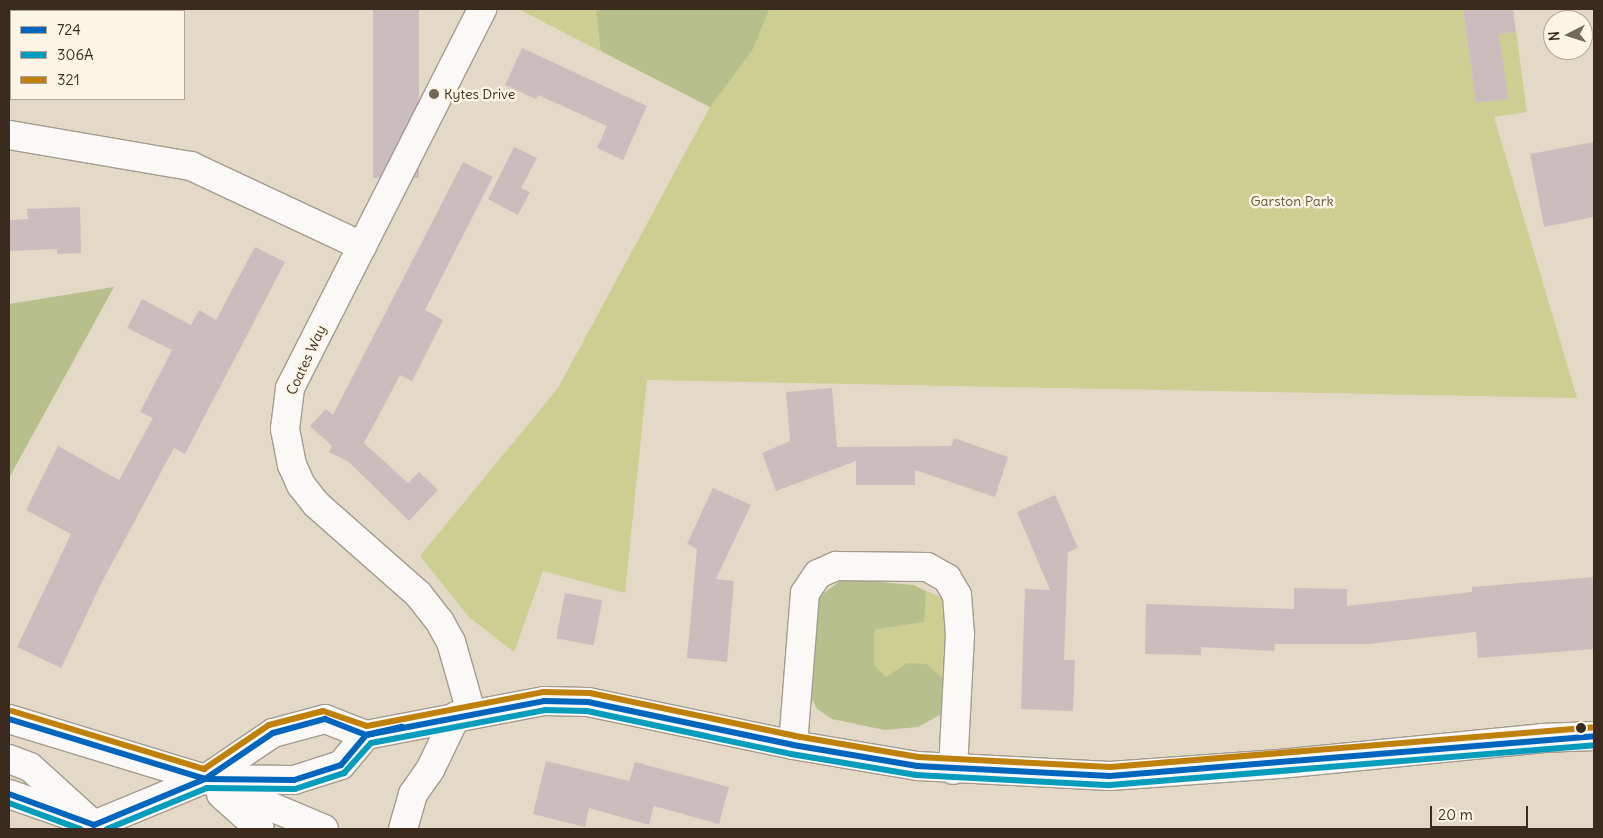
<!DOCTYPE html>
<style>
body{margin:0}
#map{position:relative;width:1603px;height:838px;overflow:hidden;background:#e4d9c7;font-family:Delius,sans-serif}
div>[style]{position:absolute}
.green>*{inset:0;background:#ccce92}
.forest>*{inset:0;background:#b7bf8c}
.building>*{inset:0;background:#ccbcbe;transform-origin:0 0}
.roads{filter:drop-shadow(1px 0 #a39b8f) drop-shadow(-1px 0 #a39b8f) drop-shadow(0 1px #a39b8f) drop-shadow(0 -1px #a39b8f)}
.street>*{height:28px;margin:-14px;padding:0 14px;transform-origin:14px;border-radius:14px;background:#fbf9f7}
.primary>*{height:28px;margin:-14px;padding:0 14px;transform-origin:14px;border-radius:14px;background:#fbf9f7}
.highway>*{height:28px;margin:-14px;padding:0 14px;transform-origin:14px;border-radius:14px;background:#fbf9f7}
.bus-1>*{height:6px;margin:-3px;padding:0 3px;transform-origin:3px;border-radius:3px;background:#0065bd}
.bus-2>*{height:6px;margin:-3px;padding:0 3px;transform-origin:3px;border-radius:3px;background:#069cbc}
.bus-3>*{height:6px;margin:-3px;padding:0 3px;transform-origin:3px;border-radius:3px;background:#bf8109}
.dots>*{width:14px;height:14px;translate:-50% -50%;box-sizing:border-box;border:2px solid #fcf5e5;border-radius:50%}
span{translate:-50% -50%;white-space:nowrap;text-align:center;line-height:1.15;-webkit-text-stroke:5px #fcf5e5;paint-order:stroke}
.poi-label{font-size:14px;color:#3b2a1e}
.left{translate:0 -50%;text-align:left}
.park-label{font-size:14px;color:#605834}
.street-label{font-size:14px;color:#3b2a1e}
.frame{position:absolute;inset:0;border:10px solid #3b2a1e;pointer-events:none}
.legend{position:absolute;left:10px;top:10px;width:175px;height:90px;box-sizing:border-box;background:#fcf5e5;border:1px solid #afa495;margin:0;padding:6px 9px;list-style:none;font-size:15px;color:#3b2a1e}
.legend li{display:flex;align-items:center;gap:10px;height:25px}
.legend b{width:25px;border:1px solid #afa495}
.north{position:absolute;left:1543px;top:10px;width:50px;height:50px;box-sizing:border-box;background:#fcf5e5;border:1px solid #afa495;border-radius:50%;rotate:265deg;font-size:14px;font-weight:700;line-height:20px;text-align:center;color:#3b2a1e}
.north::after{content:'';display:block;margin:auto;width:18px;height:22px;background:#766759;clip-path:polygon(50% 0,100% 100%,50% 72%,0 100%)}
.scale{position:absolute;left:1430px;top:806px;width:98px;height:22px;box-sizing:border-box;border:2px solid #3b2a1e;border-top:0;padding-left:6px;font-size:15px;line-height:18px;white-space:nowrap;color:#3b2a1e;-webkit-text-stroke:4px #fcf5e5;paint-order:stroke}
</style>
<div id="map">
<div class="green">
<i style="clip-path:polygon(518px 9px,1463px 9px,1476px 103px,1507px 99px,1499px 34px,1516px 32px,1527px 112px,1494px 117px,1577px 398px,647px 380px,625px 593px,543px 571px,514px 652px,469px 617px,420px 556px,558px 388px,710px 107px)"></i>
<i style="clip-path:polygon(926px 591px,942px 598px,948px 610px,946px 682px,907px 664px,886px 678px,874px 665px,874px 630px,923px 622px)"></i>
</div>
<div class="forest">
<i style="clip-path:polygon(596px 9px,769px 9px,753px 49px,710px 107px,601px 51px)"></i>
<i style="clip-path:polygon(114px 287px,9px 478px,9px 304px)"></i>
<i style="clip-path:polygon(843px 579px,914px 585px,926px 591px,924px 622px,874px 630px,874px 665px,886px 677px,907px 663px,927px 664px,946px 682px,947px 711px,918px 727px,885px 730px,832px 719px,817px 709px,805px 686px,808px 636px,820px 596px)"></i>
</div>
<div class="building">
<i style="left:373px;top:9px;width:46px;height:169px"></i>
<i style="clip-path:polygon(1463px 9px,1513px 9px,1516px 32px,1499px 34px,1508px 99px,1476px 103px)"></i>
<i style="clip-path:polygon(522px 48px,647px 106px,623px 160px,597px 148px,607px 126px,538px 95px,536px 99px,505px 85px)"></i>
<i style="clip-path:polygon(1594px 142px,1594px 217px,1544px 227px,1530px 154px)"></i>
<i style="clip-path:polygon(514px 147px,537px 158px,521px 188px,530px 192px,518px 215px,488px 199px)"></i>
<i style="clip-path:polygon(463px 162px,493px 177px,425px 310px,443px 320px,412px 381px,400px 375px,364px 443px,408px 483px,419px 472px,438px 490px,409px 521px,349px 462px,329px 452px,332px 446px,310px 426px,326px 409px,333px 415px)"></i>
<i style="clip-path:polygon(80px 207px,81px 253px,57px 254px,57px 249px,9px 251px,9px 220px,28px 219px,27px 209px)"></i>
<i style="clip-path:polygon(255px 247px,285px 262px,185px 454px,174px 448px,103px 580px,61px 668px,17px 647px,71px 534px,26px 510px,58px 446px,119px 480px,153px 418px,140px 412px,172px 350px,127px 328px,142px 299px,191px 325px,199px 310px,216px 320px)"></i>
<i style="clip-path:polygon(832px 388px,837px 447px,951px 446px,954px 438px,1008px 457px,995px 497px,915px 470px,915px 485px,856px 485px,856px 461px,776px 491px,762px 453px,790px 441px,786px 392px)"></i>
<i style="clip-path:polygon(713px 488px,751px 505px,716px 579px,734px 581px,727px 662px,687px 658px,697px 549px,687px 544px)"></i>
<i style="clip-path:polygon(1055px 495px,1078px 548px,1068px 552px,1064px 660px,1075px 660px,1073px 711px,1021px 709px,1025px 589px,1050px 590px,1017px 512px)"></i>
<i style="clip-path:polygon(1594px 577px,1594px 649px,1478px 658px,1476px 632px,1369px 644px,1275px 644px,1274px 651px,1201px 647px,1201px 655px,1145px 654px,1146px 604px,1294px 609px,1294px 588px,1347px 589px,1347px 606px,1472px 592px,1472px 587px)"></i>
<i style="left:565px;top:593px;width:38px;height:46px;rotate:11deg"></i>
<i style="clip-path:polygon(546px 761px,629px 781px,635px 762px,729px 787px,719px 824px,654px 806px,649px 825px,589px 808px,585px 827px,533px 814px)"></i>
</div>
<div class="roads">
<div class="street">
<i style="left:9px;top:135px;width:185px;rotate:9.7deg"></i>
<i style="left:191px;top:166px;width:189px;rotate:25.1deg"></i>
<i style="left:471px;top:712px;width:73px;rotate:-105.9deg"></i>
<i style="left:451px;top:642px;width:23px;rotate:-119deg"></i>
<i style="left:440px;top:622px;width:36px;rotate:-128deg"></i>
<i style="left:418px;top:594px;width:136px;rotate:-138.6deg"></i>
<i style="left:316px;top:504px;width:24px;rotate:-128deg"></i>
<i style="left:301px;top:485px;width:22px;rotate:-114deg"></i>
<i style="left:292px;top:465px;width:37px;rotate:-101deg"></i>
<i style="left:285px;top:429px;width:41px;rotate:-83deg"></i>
<i style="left:290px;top:388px;width:425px;rotate:-63.1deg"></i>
<i style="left:793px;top:745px;width:152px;rotate:-85.5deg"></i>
<i style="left:805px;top:593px;width:23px;rotate:-56deg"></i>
<i style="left:818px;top:574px;width:20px;rotate:-24deg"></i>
<i style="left:836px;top:566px;width:91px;rotate:0.6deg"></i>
<i style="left:927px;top:567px;width:23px;rotate:29deg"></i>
<i style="left:947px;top:578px;width:20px;rotate:60deg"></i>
<i style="left:957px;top:595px;width:40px;rotate:85.7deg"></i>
<i style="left:960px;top:635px;width:135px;rotate:93deg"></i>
</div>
<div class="primary">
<i style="left:205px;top:779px;width:89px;rotate:0.6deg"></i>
<i style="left:294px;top:780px;width:49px;rotate:-17.7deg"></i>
<i style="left:341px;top:765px;width:39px;rotate:-50deg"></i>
<i style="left:94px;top:825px;width:120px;rotate:-22.5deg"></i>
<i style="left:205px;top:779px;width:82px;rotate:-34.1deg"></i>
<i style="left:273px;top:733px;width:54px;rotate:-15.1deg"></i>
<i style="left:325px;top:719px;width:44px;rotate:21.3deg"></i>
<i style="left:366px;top:735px;width:181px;rotate:-10.8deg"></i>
<i style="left:544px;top:701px;width:44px;rotate:1.3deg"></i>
<i style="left:588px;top:702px;width:209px;rotate:11.8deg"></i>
<i style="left:793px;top:745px;width:126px;rotate:9.6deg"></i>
<i style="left:917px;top:766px;width:193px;rotate:3deg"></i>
<i style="left:1110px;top:776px;width:169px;rotate:-4.1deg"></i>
<i style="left:1279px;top:764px;width:264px;rotate:-5.6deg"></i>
<i style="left:1542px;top:738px;width:52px;rotate:-2.2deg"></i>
</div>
<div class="highway">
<i style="left:9px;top:719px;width:205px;rotate:17deg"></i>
<i style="left:205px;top:779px;width:129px;rotate:22.8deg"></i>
<i style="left:9px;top:759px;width:22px;rotate:21deg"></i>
<i style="left:30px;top:767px;width:86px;rotate:42.2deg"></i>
<i style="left:9px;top:794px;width:78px;rotate:19.4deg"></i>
<i style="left:221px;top:794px;width:52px;rotate:41.9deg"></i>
<i style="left:403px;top:829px;width:36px;rotate:-74deg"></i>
<i style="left:413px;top:794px;width:29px;rotate:-55deg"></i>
<i style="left:430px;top:770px;width:60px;rotate:-64.3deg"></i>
</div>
</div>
<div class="bus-1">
<i style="left:9px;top:719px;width:205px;rotate:17deg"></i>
<i style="left:205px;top:779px;width:89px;rotate:0.6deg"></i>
<i style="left:294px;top:780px;width:49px;rotate:-17.7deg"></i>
<i style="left:341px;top:765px;width:39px;rotate:-50deg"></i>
<i style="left:366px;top:735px;width:37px;rotate:-13deg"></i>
<i style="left:9px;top:794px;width:90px;rotate:20deg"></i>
<i style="left:94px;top:825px;width:120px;rotate:-22.5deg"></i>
<i style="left:205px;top:779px;width:82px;rotate:-34.1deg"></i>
<i style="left:273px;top:733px;width:54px;rotate:-15.1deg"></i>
<i style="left:325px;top:719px;width:44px;rotate:21.3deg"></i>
<i style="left:366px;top:735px;width:181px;rotate:-10.8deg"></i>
<i style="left:544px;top:701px;width:44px;rotate:1.3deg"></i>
<i style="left:588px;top:702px;width:209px;rotate:11.8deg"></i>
<i style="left:793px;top:745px;width:126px;rotate:9.6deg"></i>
<i style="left:917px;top:766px;width:193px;rotate:3deg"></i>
<i style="left:1110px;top:776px;width:486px;rotate:-4.7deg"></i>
</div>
<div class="bus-2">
<i style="left:9px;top:803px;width:76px;rotate:20.1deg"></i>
<i style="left:107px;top:829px;width:108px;rotate:-22.3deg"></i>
<i style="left:207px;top:788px;width:88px;rotate:0.7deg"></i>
<i style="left:295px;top:789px;width:52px;rotate:-18.1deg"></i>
<i style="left:344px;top:773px;width:40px;rotate:-48deg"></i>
<i style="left:371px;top:743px;width:177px;rotate:-10.7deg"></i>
<i style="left:545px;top:710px;width:42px;rotate:1.4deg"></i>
<i style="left:587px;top:711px;width:208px;rotate:11.9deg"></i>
<i style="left:791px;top:754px;width:127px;rotate:9.5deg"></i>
<i style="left:916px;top:775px;width:194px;rotate:3deg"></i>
<i style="left:1110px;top:785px;width:486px;rotate:-4.7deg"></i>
</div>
<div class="bus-3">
<i style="left:12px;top:711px;width:201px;rotate:16.8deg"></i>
<i style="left:204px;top:769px;width:78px;rotate:-34.1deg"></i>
<i style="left:269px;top:725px;width:56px;rotate:-14.5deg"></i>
<i style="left:323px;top:711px;width:46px;rotate:18.8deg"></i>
<i style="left:367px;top:726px;width:179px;rotate:-10.9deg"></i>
<i style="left:543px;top:692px;width:47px;rotate:1.2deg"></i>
<i style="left:590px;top:693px;width:209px;rotate:11.8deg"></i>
<i style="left:795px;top:736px;width:125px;rotate:9.7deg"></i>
<i style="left:918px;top:757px;width:192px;rotate:3deg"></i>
<i style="left:1110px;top:767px;width:486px;rotate:-4.7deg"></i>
</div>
<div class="dots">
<i style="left:434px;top:94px;background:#766759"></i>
<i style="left:1581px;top:728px;background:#3b2a1e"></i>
</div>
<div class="poi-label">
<span class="left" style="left:444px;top:94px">Kytes Drive</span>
</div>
<div class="park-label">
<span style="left:1292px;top:201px">Garston Park</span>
</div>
<div class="street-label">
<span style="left:306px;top:360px;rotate:-65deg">Coates Way</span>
</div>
<div class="frame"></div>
<ul class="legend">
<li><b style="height:6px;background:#0065bd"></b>724</li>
<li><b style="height:6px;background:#069cbc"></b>306A</li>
<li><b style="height:6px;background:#bf8109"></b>321</li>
</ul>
<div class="north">N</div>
<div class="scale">20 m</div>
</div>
